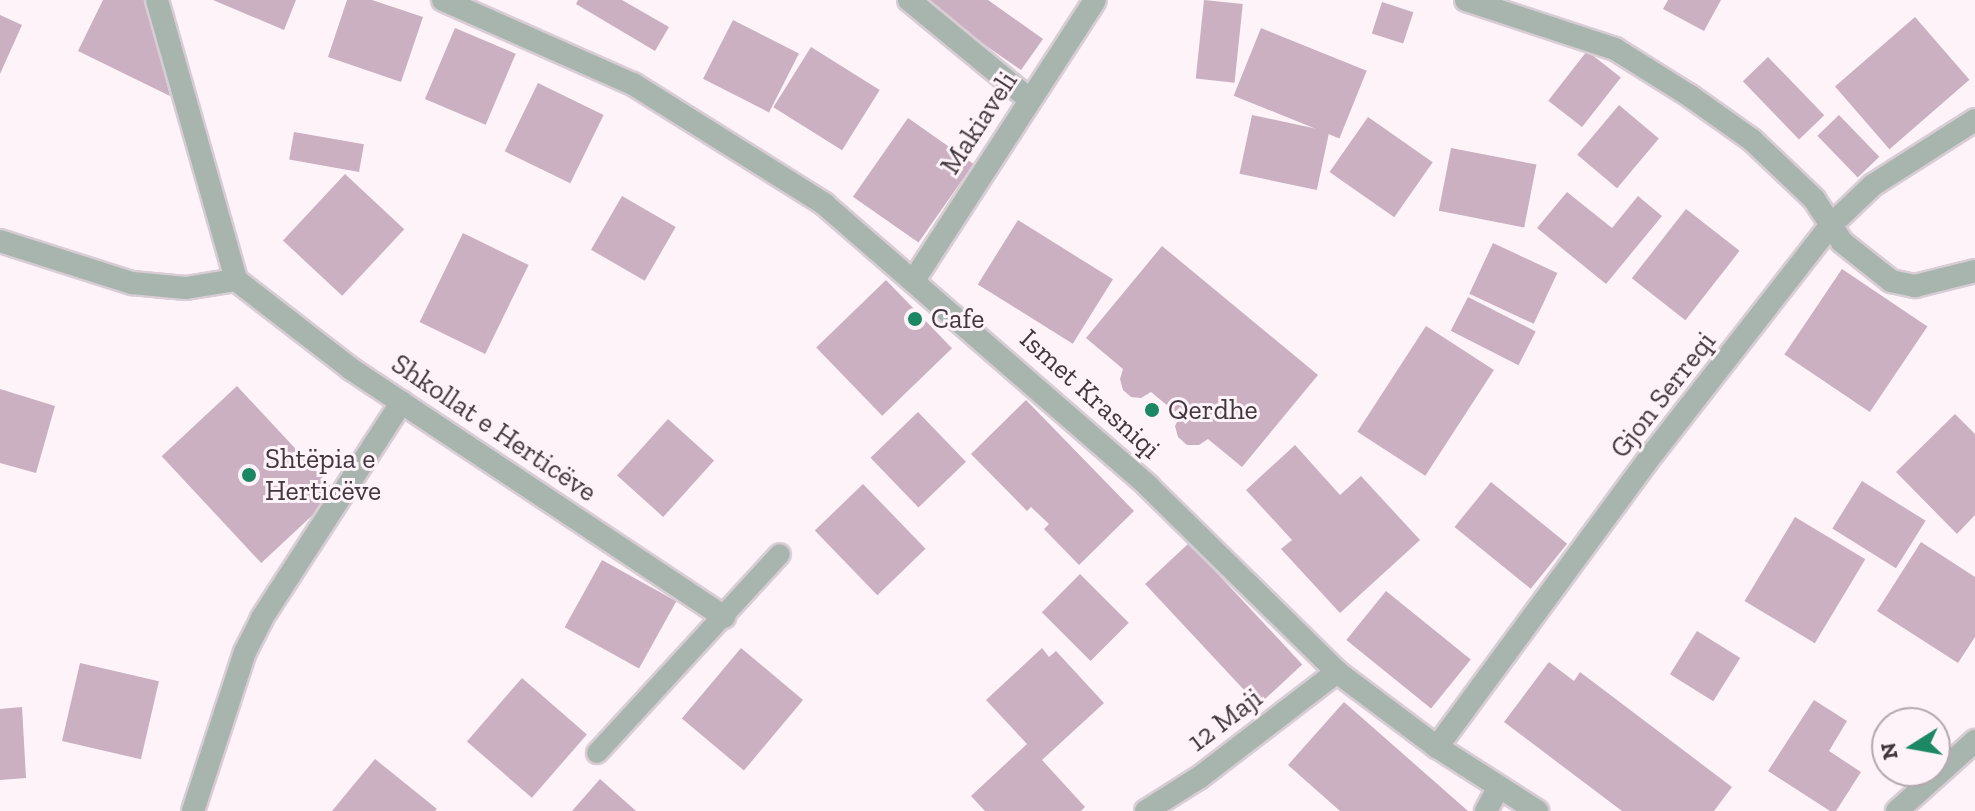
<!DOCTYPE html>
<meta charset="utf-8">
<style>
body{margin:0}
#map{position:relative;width:1975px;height:811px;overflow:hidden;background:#fef3f9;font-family:"Zilla Slab",serif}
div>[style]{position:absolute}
.building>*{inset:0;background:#cab0c0;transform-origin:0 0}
.roads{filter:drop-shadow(2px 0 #d8cdd4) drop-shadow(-2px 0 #d8cdd4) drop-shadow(0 2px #d8cdd4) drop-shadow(0 -2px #d8cdd4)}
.service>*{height:20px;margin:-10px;padding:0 10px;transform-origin:10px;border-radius:10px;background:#a8b4ae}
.minor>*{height:22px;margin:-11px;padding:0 11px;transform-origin:11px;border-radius:11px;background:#a8b4ae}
.tertiary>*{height:22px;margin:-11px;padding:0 11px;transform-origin:11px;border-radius:11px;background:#a8b4ae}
.dots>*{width:22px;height:22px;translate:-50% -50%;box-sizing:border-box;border:4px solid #fef3f9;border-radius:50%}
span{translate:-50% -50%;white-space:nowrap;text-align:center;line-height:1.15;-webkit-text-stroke:6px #fef3f9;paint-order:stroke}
.street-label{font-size:28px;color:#42373e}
.poi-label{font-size:28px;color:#42373e}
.left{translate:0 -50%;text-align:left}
.north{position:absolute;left:1871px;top:707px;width:80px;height:80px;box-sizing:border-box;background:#fef3f9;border:2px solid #b3a8ae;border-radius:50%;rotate:259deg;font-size:22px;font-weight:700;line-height:32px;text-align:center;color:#42373e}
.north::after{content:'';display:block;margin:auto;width:28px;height:36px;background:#1c8763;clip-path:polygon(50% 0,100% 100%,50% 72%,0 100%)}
</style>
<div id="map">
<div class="building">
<i style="clip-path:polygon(103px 0,144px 0,148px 5px,170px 96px,78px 51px)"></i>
<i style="clip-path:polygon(213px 0,296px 0,284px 30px)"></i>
<i style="clip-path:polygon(347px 0,372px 0,423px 17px,401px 82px,328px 57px)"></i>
<i style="clip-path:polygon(578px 0,622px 0,669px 27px,655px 51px,576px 4px)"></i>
<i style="clip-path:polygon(920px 0,988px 0,1043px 39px,1021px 70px)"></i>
<i style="left:1204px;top:0;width:39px;height:79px;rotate:6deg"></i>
<i style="clip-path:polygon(1668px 0,1721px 0,1704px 31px,1663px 9px)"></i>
<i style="left:1382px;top:2px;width:33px;height:33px;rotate:18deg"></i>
<i style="clip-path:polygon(0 15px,22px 25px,0 74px)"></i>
<i style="left:1915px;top:17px;width:83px;height:106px;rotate:49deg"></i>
<i style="left:733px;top:20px;width:74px;height:66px;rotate:27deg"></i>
<i style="left:455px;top:28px;width:66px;height:77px;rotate:23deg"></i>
<i style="left:1261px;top:28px;width:114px;height:73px;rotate:22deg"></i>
<i style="left:811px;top:47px;width:81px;height:71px;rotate:32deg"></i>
<i style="left:1587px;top:51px;width:43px;height:63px;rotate:38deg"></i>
<i style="left:1768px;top:57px;width:81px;height:35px;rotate:46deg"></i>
<i style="left:538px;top:83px;width:73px;height:76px;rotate:26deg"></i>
<i style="left:1619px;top:105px;width:52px;height:65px;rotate:40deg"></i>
<i style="left:1252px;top:115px;width:79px;height:60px;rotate:12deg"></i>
<i style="left:1839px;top:115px;width:58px;height:30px;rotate:46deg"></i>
<i style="left:1368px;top:117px;width:79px;height:67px;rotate:35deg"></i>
<i style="left:908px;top:118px;width:80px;height:96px;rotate:35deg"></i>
<i style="left:294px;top:132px;width:71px;height:28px;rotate:10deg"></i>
<i style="left:1451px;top:148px;width:87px;height:64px;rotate:11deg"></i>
<i style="left:345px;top:174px;width:81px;height:91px;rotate:43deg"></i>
<i style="clip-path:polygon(1567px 192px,1612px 228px,1638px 196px,1662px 216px,1606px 284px,1537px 228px)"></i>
<i style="left:622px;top:196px;width:62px;height:62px;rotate:30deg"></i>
<i style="left:1686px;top:209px;width:68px;height:88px;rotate:38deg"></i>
<i style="left:1018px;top:220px;width:112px;height:76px;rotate:32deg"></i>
<i style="left:463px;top:233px;width:73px;height:99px;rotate:26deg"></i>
<i style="left:1493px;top:243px;width:71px;height:56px;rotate:25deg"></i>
<i style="clip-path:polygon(1162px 246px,1318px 375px,1242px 467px,1208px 439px,1199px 445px,1187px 445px,1178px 437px,1175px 426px,1180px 416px,1151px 392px,1141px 398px,1131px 397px,1123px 390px,1120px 379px,1123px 369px,1086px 338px)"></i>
<i style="left:1842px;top:269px;width:103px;height:103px;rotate:34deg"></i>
<i style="left:886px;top:280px;width:95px;height:97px;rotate:46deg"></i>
<i style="left:1468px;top:297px;width:76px;height:38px;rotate:27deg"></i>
<i style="left:1426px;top:326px;width:81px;height:126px;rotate:33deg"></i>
<i style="left:237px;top:386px;width:146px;height:103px;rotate:47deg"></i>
<i style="clip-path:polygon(0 389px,55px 406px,36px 473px,0 463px)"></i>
<i style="clip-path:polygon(1026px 400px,1134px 511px,1079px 565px,1044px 529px,1049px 524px,1031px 507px,1027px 511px,971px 454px)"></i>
<i style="left:918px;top:412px;width:69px;height:66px;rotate:46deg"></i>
<i style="clip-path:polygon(1955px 414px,1975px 434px,1975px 515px,1957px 534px,1896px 472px)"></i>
<i style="left:668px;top:419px;width:62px;height:76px;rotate:42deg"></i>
<i style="clip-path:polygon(1295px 445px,1340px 495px,1361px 476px,1420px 540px,1340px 613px,1281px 549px,1292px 540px,1246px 490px)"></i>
<i style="left:1862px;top:481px;width:75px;height:56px;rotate:32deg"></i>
<i style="left:1491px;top:482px;width:98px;height:58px;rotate:39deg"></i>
<i style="left:863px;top:484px;width:90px;height:67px;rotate:46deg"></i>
<i style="left:1795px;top:517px;width:82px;height:98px;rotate:31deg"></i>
<i style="clip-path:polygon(1921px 542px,1975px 577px,1975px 637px,1958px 663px,1877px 611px)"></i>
<i style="left:1189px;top:543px;width:166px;height:60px;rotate:47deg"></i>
<i style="left:602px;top:560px;width:85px;height:77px;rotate:29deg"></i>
<i style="left:1080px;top:574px;width:69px;height:54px;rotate:45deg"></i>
<i style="left:1386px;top:591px;width:109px;height:63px;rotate:39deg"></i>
<i style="left:1697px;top:631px;width:51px;height:51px;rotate:32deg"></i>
<i style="left:741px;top:648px;width:81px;height:92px;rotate:40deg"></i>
<i style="clip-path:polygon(1042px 648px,1049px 657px,1056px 651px,1104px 703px,1042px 760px,1085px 807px,1081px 811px,985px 811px,971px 796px,1027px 744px,986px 700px)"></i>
<i style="clip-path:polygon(1549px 662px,1574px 681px,1580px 672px,1732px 787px,1714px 811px,1622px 811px,1504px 722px)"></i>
<i style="left:80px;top:663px;width:81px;height:80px;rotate:13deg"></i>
<i style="left:522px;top:678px;width:86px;height:84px;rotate:41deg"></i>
<i style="clip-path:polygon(1814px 700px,1847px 721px,1829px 751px,1861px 772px,1836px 811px,1830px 811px,1768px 771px)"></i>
<i style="clip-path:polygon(1344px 702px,1468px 811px,1340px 811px,1288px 765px)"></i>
<i style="clip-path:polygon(22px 707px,26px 778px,0 780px,0 709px)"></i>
<i style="clip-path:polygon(375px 759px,437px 809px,435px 811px,332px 811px)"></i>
<i style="clip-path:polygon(600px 779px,636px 811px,572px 811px)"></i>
</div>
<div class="roads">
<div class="service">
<i style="left:597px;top:753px;width:270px;rotate:-47.4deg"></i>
</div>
<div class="minor">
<i style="left:157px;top:0;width:291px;rotate:74.2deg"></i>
<i style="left:236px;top:280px;width:145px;rotate:37.7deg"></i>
<i style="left:351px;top:369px;width:448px;rotate:33.6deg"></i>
<i style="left:909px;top:0;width:156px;rotate:39.5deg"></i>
<i style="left:1466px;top:0;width:157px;rotate:18.2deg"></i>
<i style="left:1615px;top:49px;width:89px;rotate:32.1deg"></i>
<i style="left:1690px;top:96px;width:76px;rotate:35.4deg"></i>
<i style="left:1752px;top:140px;width:86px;rotate:43.6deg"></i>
<i style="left:1814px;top:199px;width:51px;rotate:56.9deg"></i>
<i style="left:1842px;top:242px;width:63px;rotate:38.5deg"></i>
<i style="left:1891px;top:281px;width:25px;rotate:12deg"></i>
<i style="left:1915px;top:286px;width:62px;rotate:-14deg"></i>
<i style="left:0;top:241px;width:139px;rotate:17.7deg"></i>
<i style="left:132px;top:283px;width:54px;rotate:5.3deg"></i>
<i style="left:186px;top:288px;width:51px;rotate:-9.1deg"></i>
<i style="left:914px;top:280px;width:333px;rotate:-57.1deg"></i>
<i style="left:1437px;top:747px;width:366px;rotate:-53.7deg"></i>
<i style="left:1654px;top:452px;width:286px;rotate:-52.1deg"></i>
<i style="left:1830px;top:226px;width:59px;rotate:-43.6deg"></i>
<i style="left:1873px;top:185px;width:121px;rotate:-32.5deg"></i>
<i style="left:193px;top:811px;width:167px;rotate:-71.9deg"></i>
<i style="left:245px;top:652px;width:38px;rotate:-63deg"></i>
<i style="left:262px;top:618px;width:257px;rotate:-57.1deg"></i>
<i style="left:1146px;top:811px;width:64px;rotate:-32.2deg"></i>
<i style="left:1200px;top:777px;width:173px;rotate:-37.5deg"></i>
<i style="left:1486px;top:811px;width:27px;rotate:-62deg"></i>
<i style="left:1897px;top:811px;width:105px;rotate:-41.9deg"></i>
</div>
<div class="tertiary">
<i style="left:443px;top:0;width:208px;rotate:23.9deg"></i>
<i style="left:633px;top:84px;width:226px;rotate:32.1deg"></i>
<i style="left:824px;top:204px;width:430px;rotate:41deg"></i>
<i style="left:1148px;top:486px;width:265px;rotate:44.5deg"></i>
<i style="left:1337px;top:672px;width:125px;rotate:36.9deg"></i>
<i style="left:1437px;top:747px;width:119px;rotate:32.6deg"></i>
</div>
</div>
<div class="dots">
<i style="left:915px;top:319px;background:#1c8763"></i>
<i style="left:1152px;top:410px;background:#1c8763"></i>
<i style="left:249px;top:475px;background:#1c8763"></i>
</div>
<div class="street-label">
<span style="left:979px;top:123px;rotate:-57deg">Makiaveli</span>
<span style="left:1090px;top:394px;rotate:42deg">Ismet Krasniqi</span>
<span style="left:1663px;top:395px;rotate:-52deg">Gjon Serreqi</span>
<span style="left:494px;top:428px;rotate:34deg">Shkollat e Herticëve</span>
<span style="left:1225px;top:720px;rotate:-37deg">12 Maji</span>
</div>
<div class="poi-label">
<span class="left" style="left:931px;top:319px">Cafe</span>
<span class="left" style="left:1168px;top:410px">Qerdhe</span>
<span class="left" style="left:265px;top:475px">Shtëpia e<br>Herticëve</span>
</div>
<div class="north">N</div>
</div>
